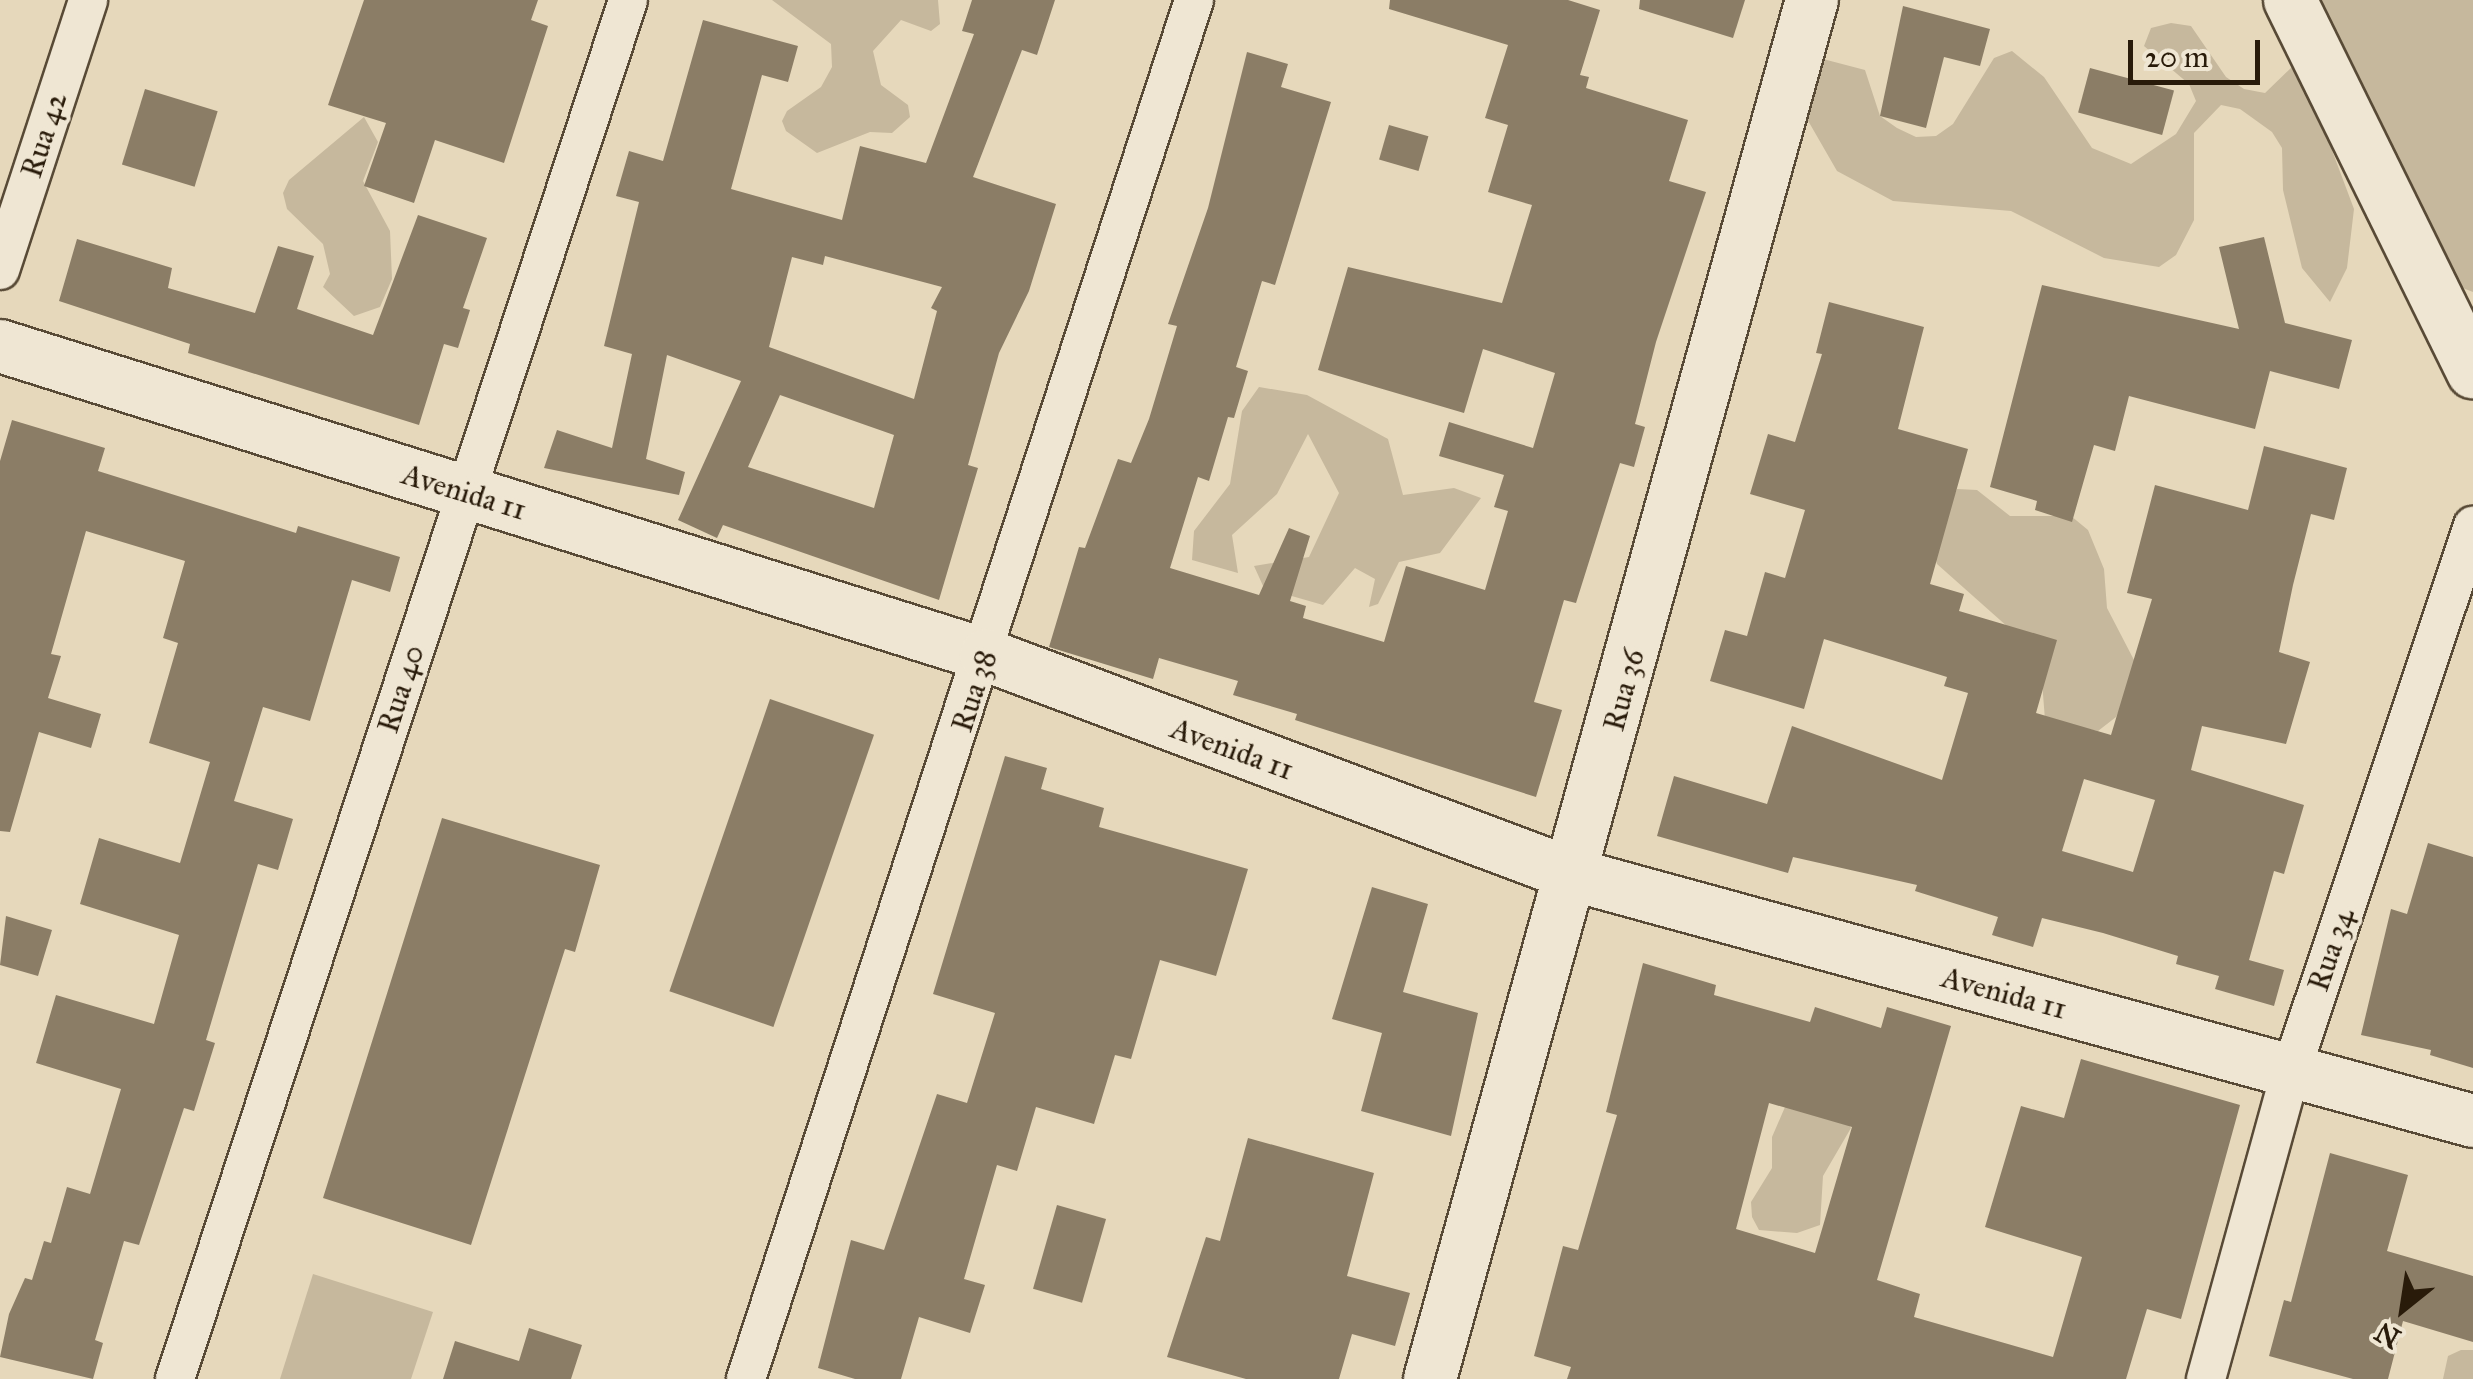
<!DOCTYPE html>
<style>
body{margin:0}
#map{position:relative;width:2473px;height:1379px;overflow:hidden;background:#e6d8bb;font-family:"IM FELL Great Primer",serif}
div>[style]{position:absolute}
.green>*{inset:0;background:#c6b89d}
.building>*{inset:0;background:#8b7d66;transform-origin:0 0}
.roads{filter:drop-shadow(2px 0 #584a36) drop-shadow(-2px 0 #584a36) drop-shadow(0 2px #584a36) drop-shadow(0 -2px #584a36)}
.street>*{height:38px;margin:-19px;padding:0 19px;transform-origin:19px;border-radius:19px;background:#efe6d3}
.secondary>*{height:52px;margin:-26px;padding:0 26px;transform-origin:26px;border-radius:26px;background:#efe6d3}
span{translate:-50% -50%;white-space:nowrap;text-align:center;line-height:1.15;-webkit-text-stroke:8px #efe6d3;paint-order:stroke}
.street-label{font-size:30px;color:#291b0a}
.north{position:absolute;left:2353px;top:1259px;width:100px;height:100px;-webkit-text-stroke:8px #efe6d3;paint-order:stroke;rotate:210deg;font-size:28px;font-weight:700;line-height:40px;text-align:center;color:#291b0a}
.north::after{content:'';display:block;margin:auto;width:35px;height:45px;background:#291b0a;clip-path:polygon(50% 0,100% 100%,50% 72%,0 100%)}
.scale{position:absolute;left:2128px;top:40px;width:132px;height:45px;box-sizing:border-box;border:5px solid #291b0a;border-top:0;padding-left:12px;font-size:30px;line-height:35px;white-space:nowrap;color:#291b0a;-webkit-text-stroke:8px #efe6d3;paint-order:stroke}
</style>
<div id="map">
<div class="green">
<i style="clip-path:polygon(772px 0,938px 0,940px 24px,931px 31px,901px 20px,873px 51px,881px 85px,908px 105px,910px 117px,892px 133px,870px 132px,817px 153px,786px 131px,782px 121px,787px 111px,821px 87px,832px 67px,831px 44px)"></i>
<i style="clip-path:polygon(2316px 0,2473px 0,2473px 292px,2450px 283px)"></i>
<i style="clip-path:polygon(2171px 23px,2191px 26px,2226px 77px,2244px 89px,2265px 93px,2293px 66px,2312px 69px,2318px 113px,2354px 209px,2347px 268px,2330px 302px,2302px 268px,2283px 190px,2282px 148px,2272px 132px,2240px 109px,2221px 105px,2194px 133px,2194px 220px,2176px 255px,2159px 267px,2104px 258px,2011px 211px,1893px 201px,1837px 171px,1799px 105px,1823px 59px,1865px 70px,1880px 116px,1897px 128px,1916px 137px,1936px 136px,1953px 124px,1994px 58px,2012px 51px,2044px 77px,2092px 148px,2131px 164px,2176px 134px,2196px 101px,2189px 84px,2144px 46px,2151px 28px)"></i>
<i style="clip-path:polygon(364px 117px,378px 142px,363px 181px,390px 231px,392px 279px,380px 307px,354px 316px,323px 287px,330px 274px,323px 244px,287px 209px,283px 193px,289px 180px)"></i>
<i style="clip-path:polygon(1259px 387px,1307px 395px,1388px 439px,1403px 495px,1454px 488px,1481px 498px,1440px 553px,1399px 562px,1378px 604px,1369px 607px,1375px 579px,1355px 568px,1323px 605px,1264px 588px,1254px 566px,1309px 557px,1339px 493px,1308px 434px,1277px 494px,1232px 535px,1238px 573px,1192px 560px,1194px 531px,1230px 484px,1242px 411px)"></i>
<i style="clip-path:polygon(1957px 489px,1977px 490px,2010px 516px,2071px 516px,2088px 530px,2104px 569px,2107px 608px,2134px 660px,2134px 680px,2116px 717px,2098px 731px,2045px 720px,2042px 681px,2009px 628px,1937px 564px,1931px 545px)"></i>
<i style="clip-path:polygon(1785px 1107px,1843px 1117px,1851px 1128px,1823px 1176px,1820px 1225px,1797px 1233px,1759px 1230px,1752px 1217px,1751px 1202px,1772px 1168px,1772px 1137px)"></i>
<i style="clip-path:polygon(313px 1274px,433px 1312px,411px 1379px,280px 1379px)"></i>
<i style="clip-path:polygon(2461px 1350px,2473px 1350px,2473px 1379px,2443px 1379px,2448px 1356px)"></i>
</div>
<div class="building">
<i style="clip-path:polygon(364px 0,538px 0,531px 20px,548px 26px,504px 163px,435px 140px,414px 203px,364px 186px,386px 123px,328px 105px)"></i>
<i style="clip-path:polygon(evenodd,972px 0,1055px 0,1037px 55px,1022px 50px,973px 177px,1056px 204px,1029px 291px,999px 353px,968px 465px,978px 468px,939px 600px,723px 525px,717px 538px,678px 520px,741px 381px,667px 355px,646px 459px,685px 472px,679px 495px,544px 468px,557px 430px,612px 448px,632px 354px,604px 346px,639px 202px,616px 196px,629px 151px,663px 161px,703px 20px,798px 46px,788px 82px,762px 75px,731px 189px,842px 220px,860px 146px,926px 163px,974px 34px,962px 31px,972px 0,825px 256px,942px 287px,931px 308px,937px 311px,914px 399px,769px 347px,792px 257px,823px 265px,825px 256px,972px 0,780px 395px,894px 435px,874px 508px,748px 467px,780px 395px)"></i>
<i style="clip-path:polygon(1390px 0,1568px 0,1600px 10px,1580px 75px,1589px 77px,1586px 88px,1688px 120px,1669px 181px,1706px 192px,1656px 342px,1635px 424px,1645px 427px,1634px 467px,1620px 463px,1576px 603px,1564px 600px,1534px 702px,1562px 710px,1536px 797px,1295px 720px,1297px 714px,1233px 695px,1238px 681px,1159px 658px,1153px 679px,1049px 647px,1079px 547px,1085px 548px,1118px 459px,1131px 463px,1149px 419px,1177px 326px,1168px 324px,1208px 208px,1247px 52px,1288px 64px,1281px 87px,1331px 102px,1275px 285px,1262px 281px,1236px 367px,1248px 371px,1234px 418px,1228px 417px,1209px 481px,1198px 477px,1170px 568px,1259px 595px,1289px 528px,1310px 536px,1290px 601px,1306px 606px,1303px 618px,1384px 642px,1406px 566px,1485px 590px,1508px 511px,1494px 507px,1504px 475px,1439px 456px,1449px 422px,1533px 448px,1555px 373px,1483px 349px,1464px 413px,1318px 370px,1348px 267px,1502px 303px,1532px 205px,1488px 192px,1508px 125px,1485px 118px,1508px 45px,1389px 9px)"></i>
<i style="clip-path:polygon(1640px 0,1745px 0,1733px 38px,1639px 9px)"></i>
<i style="clip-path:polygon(1903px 6px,1990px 29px,1980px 66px,1944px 57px,1926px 128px,1880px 116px)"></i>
<i style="left:2090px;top:68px;width:87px;height:46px;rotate:15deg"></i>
<i style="left:145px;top:89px;width:76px;height:79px;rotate:17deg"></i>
<i style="left:1389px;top:125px;width:41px;height:36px;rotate:16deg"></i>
<i style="clip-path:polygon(418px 215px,487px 238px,463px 308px,470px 310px,458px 348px,444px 344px,419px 425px,188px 353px,190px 344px,59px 301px,77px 239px,172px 268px,168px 288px,255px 313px,278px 246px,314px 256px,297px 309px,373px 335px)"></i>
<i style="clip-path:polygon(2264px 237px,2285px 323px,2352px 340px,2339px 389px,2270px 371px,2255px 429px,2129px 396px,2115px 451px,2094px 445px,2072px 522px,2035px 510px,2037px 501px,1990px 487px,2042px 285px,2239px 329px,2219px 247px)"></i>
<i style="clip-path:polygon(evenodd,1829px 302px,1924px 327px,1898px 429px,1968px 449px,1930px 584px,1964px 594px,1959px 611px,2057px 640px,2036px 713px,2111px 735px,2152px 599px,2127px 593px,2155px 485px,2248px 510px,2264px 446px,2347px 468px,2334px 520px,2311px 514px,2293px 585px,2279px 652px,2310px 662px,2286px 744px,2202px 726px,2191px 770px,2304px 805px,2284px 874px,2274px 871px,2249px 960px,2284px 970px,2274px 1006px,2215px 989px,2219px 976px,2176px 964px,2178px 956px,2103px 933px,2042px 918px,2033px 947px,1992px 935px,1998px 917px,1915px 891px,1917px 885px,1793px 857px,1788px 873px,1657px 836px,1674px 776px,1767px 804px,1792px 726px,1942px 780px,1968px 693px,1944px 686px,1947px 677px,1824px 639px,1804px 709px,1710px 681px,1725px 630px,1747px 636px,1765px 572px,1785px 578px,1805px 510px,1750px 494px,1768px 434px,1795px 442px,1822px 354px,1816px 353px,1829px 302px,2084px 779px,2155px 800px,2133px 872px,2062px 851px,2084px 779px)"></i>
<i style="clip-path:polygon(12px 420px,105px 448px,98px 471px,296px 533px,298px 526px,400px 557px,390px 592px,352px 580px,310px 721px,263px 707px,234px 801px,293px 819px,278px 870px,258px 864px,206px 1040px,215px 1043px,194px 1111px,184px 1108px,139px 1245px,124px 1241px,95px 1340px,103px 1343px,93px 1379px,0 1357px,9px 1314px,25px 1278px,32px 1280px,44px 1241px,51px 1243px,67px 1187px,90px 1194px,121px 1089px,36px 1063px,56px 995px,154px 1024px,179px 935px,80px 904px,99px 838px,180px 863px,210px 762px,149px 743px,178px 643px,163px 638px,185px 561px,86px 531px,51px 654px,61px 656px,48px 698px,101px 714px,91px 748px,39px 732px,10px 832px,0 831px,0 461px)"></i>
<i style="left:770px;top:699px;width:110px;height:309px;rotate:19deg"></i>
<i style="clip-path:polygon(1005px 756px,1047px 768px,1041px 789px,1104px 808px,1099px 827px,1248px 869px,1216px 976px,1160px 960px,1131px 1059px,1115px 1055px,1094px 1124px,1036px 1107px,1017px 1171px,997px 1165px,964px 1279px,985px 1285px,970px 1333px,919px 1317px,901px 1379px,855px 1379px,818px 1368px,851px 1240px,884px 1250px,937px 1094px,967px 1103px,995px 1013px,933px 994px)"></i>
<i style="clip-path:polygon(442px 818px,600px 865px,575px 952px,565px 949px,471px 1245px,323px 1198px)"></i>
<i style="clip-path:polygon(2428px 843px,2473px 857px,2473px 1068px,2430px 1055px,2431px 1050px,2361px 1035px,2391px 909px,2407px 914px)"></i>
<i style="clip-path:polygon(1372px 887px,1428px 904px,1403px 992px,1478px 1013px,1451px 1136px,1361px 1111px,1382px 1033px,1332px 1019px)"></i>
<i style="clip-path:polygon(6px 916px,52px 930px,38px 976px,0 965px)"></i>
<i style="clip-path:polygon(evenodd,1643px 963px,1716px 985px,1714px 995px,1810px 1022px,1815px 1007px,1881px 1028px,1887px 1007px,1951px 1026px,1877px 1280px,1920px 1294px,1914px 1317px,2053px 1357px,2082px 1257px,1985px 1227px,2021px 1106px,2064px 1118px,2081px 1059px,2240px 1105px,2181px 1319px,2147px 1309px,2126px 1379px,1567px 1379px,1571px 1367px,1534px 1356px,1563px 1246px,1578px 1250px,1617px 1115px,1606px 1112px,1643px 963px,1769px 1103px,1852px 1127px,1815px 1253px,1736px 1229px,1769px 1103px)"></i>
<i style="clip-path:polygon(1248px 1138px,1374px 1173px,1347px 1276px,1410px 1293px,1395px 1346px,1352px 1334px,1339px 1379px,1246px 1379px,1167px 1357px,1206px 1237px,1220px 1241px)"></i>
<i style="clip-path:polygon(2330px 1153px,2408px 1175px,2387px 1251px,2473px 1276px,2473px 1342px,2403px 1321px,2388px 1379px,2353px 1379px,2269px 1356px,2284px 1300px,2291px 1302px)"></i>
<i style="left:1057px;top:1205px;width:51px;height:87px;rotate:16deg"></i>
<i style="clip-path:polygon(529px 1328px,582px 1345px,571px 1379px,443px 1379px,455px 1341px,519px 1361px)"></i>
</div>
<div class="roads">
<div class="street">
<i style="left:0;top:270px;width:284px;rotate:-71.9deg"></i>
<i style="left:175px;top:1379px;width:1451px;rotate:-71.81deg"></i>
<i style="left:746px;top:1379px;width:1450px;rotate:-72deg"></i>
<i style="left:2206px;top:1379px;width:320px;rotate:-74.6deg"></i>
<i style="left:2291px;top:1071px;width:575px;rotate:-71.53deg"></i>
</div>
<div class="secondary">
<i style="left:2290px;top:0;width:415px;rotate:63.8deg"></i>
<i style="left:0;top:346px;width:1033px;rotate:17.4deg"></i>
<i style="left:986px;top:655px;width:628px;rotate:20.51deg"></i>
<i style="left:1574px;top:875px;width:932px;rotate:15.3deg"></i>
<i style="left:1430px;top:1379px;width:1431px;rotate:-74.52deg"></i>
</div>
</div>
<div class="street-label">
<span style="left:44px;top:135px;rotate:-72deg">Rua 42</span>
<span style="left:464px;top:492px;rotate:17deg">Avenida 11</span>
<span style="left:401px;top:689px;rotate:-72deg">Rua 40</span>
<span style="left:1624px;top:690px;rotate:-75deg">Rua 36</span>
<span style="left:974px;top:691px;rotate:-72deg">Rua 38</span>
<span style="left:1232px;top:749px;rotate:20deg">Avenida 11</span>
<span style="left:2331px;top:950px;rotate:-71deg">Rua 34</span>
<span style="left:2004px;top:993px;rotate:15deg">Avenida 11</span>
</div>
<div class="north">N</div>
<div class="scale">20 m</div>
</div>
